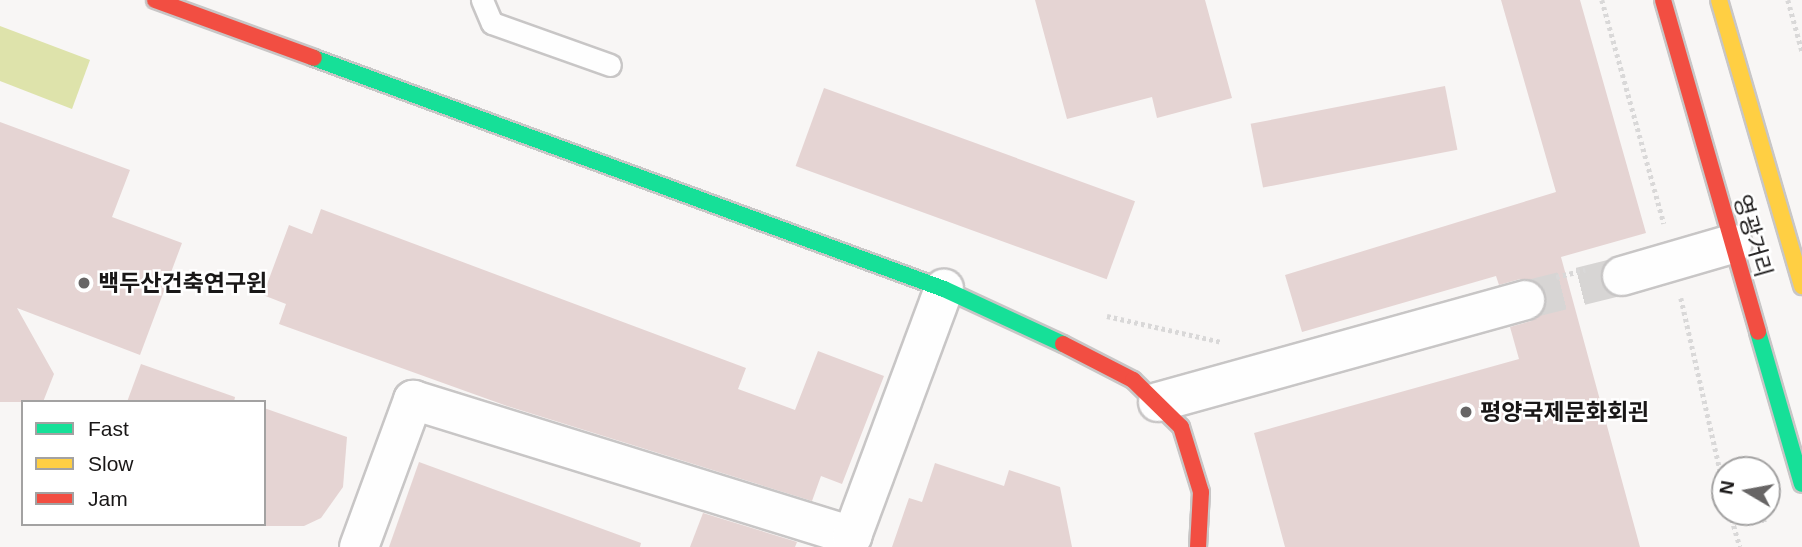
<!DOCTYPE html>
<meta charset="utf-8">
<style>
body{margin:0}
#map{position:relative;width:1802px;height:547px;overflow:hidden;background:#f8f6f5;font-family:Helvetica,"Noto Sans KR",sans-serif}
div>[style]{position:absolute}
.green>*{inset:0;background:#dee3ab}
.building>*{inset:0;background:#e5d4d3;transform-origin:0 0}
.street-tunnel>*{height:38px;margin-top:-19px;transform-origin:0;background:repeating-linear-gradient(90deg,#d7d5d4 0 38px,transparent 0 57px)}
.path>*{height:4.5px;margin-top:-2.25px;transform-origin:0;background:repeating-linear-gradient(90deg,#d9d8d8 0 3.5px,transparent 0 7px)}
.roads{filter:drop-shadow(2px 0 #c8c6c6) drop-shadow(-2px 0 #c8c6c6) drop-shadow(0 2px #c8c6c6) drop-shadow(0 -2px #c8c6c6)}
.lane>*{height:21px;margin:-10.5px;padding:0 10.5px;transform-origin:10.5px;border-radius:10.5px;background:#fefefe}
.street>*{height:38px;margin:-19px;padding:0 19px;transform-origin:19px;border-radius:19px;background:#fefefe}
.fast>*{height:16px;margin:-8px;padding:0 8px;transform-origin:8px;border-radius:8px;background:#16e098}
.slow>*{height:16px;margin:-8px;padding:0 8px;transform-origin:8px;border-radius:8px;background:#ffcf43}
.jam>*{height:16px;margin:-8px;padding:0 8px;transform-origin:8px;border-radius:8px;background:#f24e42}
.dots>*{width:19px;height:19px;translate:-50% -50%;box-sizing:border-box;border:4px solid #fff;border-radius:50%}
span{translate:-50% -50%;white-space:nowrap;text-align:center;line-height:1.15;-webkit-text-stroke:5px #fff;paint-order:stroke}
.street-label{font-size:23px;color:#191717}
.poi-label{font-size:23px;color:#191717;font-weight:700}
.left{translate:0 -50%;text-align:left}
.legend{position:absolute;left:21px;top:400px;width:245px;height:126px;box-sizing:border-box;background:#fff;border:2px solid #a3a2a2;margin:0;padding:9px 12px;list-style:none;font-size:21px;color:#191717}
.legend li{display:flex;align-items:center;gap:14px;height:35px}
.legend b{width:35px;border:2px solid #a3a2a2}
.north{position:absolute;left:1711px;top:456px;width:70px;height:70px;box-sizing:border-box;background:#fff;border:2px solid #a3a2a2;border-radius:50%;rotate:280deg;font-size:19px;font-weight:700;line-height:28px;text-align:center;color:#191717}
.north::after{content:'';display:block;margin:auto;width:24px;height:32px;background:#676565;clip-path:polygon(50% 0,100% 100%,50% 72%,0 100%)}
</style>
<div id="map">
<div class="green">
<i style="clip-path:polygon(0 26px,90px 60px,72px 109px,0 81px)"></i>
</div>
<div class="building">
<i style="clip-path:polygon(1035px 0,1205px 0,1232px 98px,1157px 118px,1152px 97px,1067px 119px)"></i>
<i style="clip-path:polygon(1501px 0,1580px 0,1646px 233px,1561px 257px,1640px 547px,1285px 547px,1254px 433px,1519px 359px,1510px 327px,1531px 321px,1546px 306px,1540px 284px,1520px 279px,1499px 285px,1496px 276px,1302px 332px,1285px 275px,1556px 192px)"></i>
<i style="left:1445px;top:86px;width:65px;height:198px;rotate:79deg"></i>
<i style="left:824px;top:88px;width:331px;height:83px;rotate:20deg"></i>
<i style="clip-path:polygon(0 122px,130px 170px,112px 217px,182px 243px,140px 355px,17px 308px,54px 374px,43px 402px,0 402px)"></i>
<i style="clip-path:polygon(321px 209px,746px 368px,738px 389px,795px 410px,818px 351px,884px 376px,842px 484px,821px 476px,812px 501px,507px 406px,279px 324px,286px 304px,263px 295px,289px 225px,312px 234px)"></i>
<i style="clip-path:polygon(141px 364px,235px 397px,234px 402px,127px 402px)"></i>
<i style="clip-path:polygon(264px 408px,347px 437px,343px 487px,321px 518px,304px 526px,264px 526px)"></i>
<i style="clip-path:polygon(419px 462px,641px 543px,640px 547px,389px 547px)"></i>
<i style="clip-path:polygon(935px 463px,1004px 486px,1009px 470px,1060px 487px,1072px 547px,892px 547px,909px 498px,922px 502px)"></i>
<i style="clip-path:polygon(703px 513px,797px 542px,795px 547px,690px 547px)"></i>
</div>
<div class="street-tunnel">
<i style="left:1525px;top:300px;width:100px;rotate:-13.9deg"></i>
</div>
<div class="path">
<i style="left:1602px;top:0;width:232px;rotate:74.5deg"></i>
<i style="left:1788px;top:0;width:53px;rotate:74.6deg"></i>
<i style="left:1556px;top:277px;width:30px;rotate:-14deg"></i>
<i style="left:1681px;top:298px;width:198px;rotate:77.2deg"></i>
<i style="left:1107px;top:316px;width:117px;rotate:12.8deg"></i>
<i style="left:1730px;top:512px;width:36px;rotate:74deg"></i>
<i style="left:1762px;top:512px;width:12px;rotate:76deg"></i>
</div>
<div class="roads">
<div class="lane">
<i style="left:482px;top:0;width:25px;rotate:67deg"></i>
<i style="left:492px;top:23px;width:125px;rotate:19.6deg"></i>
</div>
<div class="street">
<i style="left:1622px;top:276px;width:115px;rotate:-16.2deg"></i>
<i style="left:1158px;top:402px;width:381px;rotate:-15.5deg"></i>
<i style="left:359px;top:547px;width:157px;rotate:-69.8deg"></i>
<i style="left:413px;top:400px;width:460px;rotate:17.2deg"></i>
<i style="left:852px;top:536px;width:264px;rotate:-69.6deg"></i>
</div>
<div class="fast">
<i style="left:314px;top:58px;width:671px;rotate:20.14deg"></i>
<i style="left:944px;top:289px;width:131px;rotate:24.8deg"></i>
<i style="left:1758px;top:332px;width:158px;rotate:73.9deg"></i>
</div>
<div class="slow">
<i style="left:1719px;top:0;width:298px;rotate:73.8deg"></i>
</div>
<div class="jam">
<i style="left:155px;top:0;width:169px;rotate:20deg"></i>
<i style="left:1663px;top:0;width:345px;rotate:74deg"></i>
<i style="left:1063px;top:344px;width:79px;rotate:27.2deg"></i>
<i style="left:1133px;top:380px;width:67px;rotate:44.4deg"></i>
<i style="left:1181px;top:427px;width:68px;rotate:72.9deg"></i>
<i style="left:1201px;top:492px;width:55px;rotate:93.1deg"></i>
</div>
</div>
<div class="dots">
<i style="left:84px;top:283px;background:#676565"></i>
<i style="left:1466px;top:412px;background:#676565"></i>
</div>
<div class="street-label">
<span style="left:1753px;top:236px;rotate:74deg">영광거리</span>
</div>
<div class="poi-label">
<span class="left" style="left:98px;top:283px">백두산건축연구윈</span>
<span class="left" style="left:1480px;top:412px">평양국제문화회괸</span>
</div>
<ul class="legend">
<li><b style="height:9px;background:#16e098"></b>Fast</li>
<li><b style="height:9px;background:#ffcf43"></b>Slow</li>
<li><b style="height:9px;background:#f24e42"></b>Jam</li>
</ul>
<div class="north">N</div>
</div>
